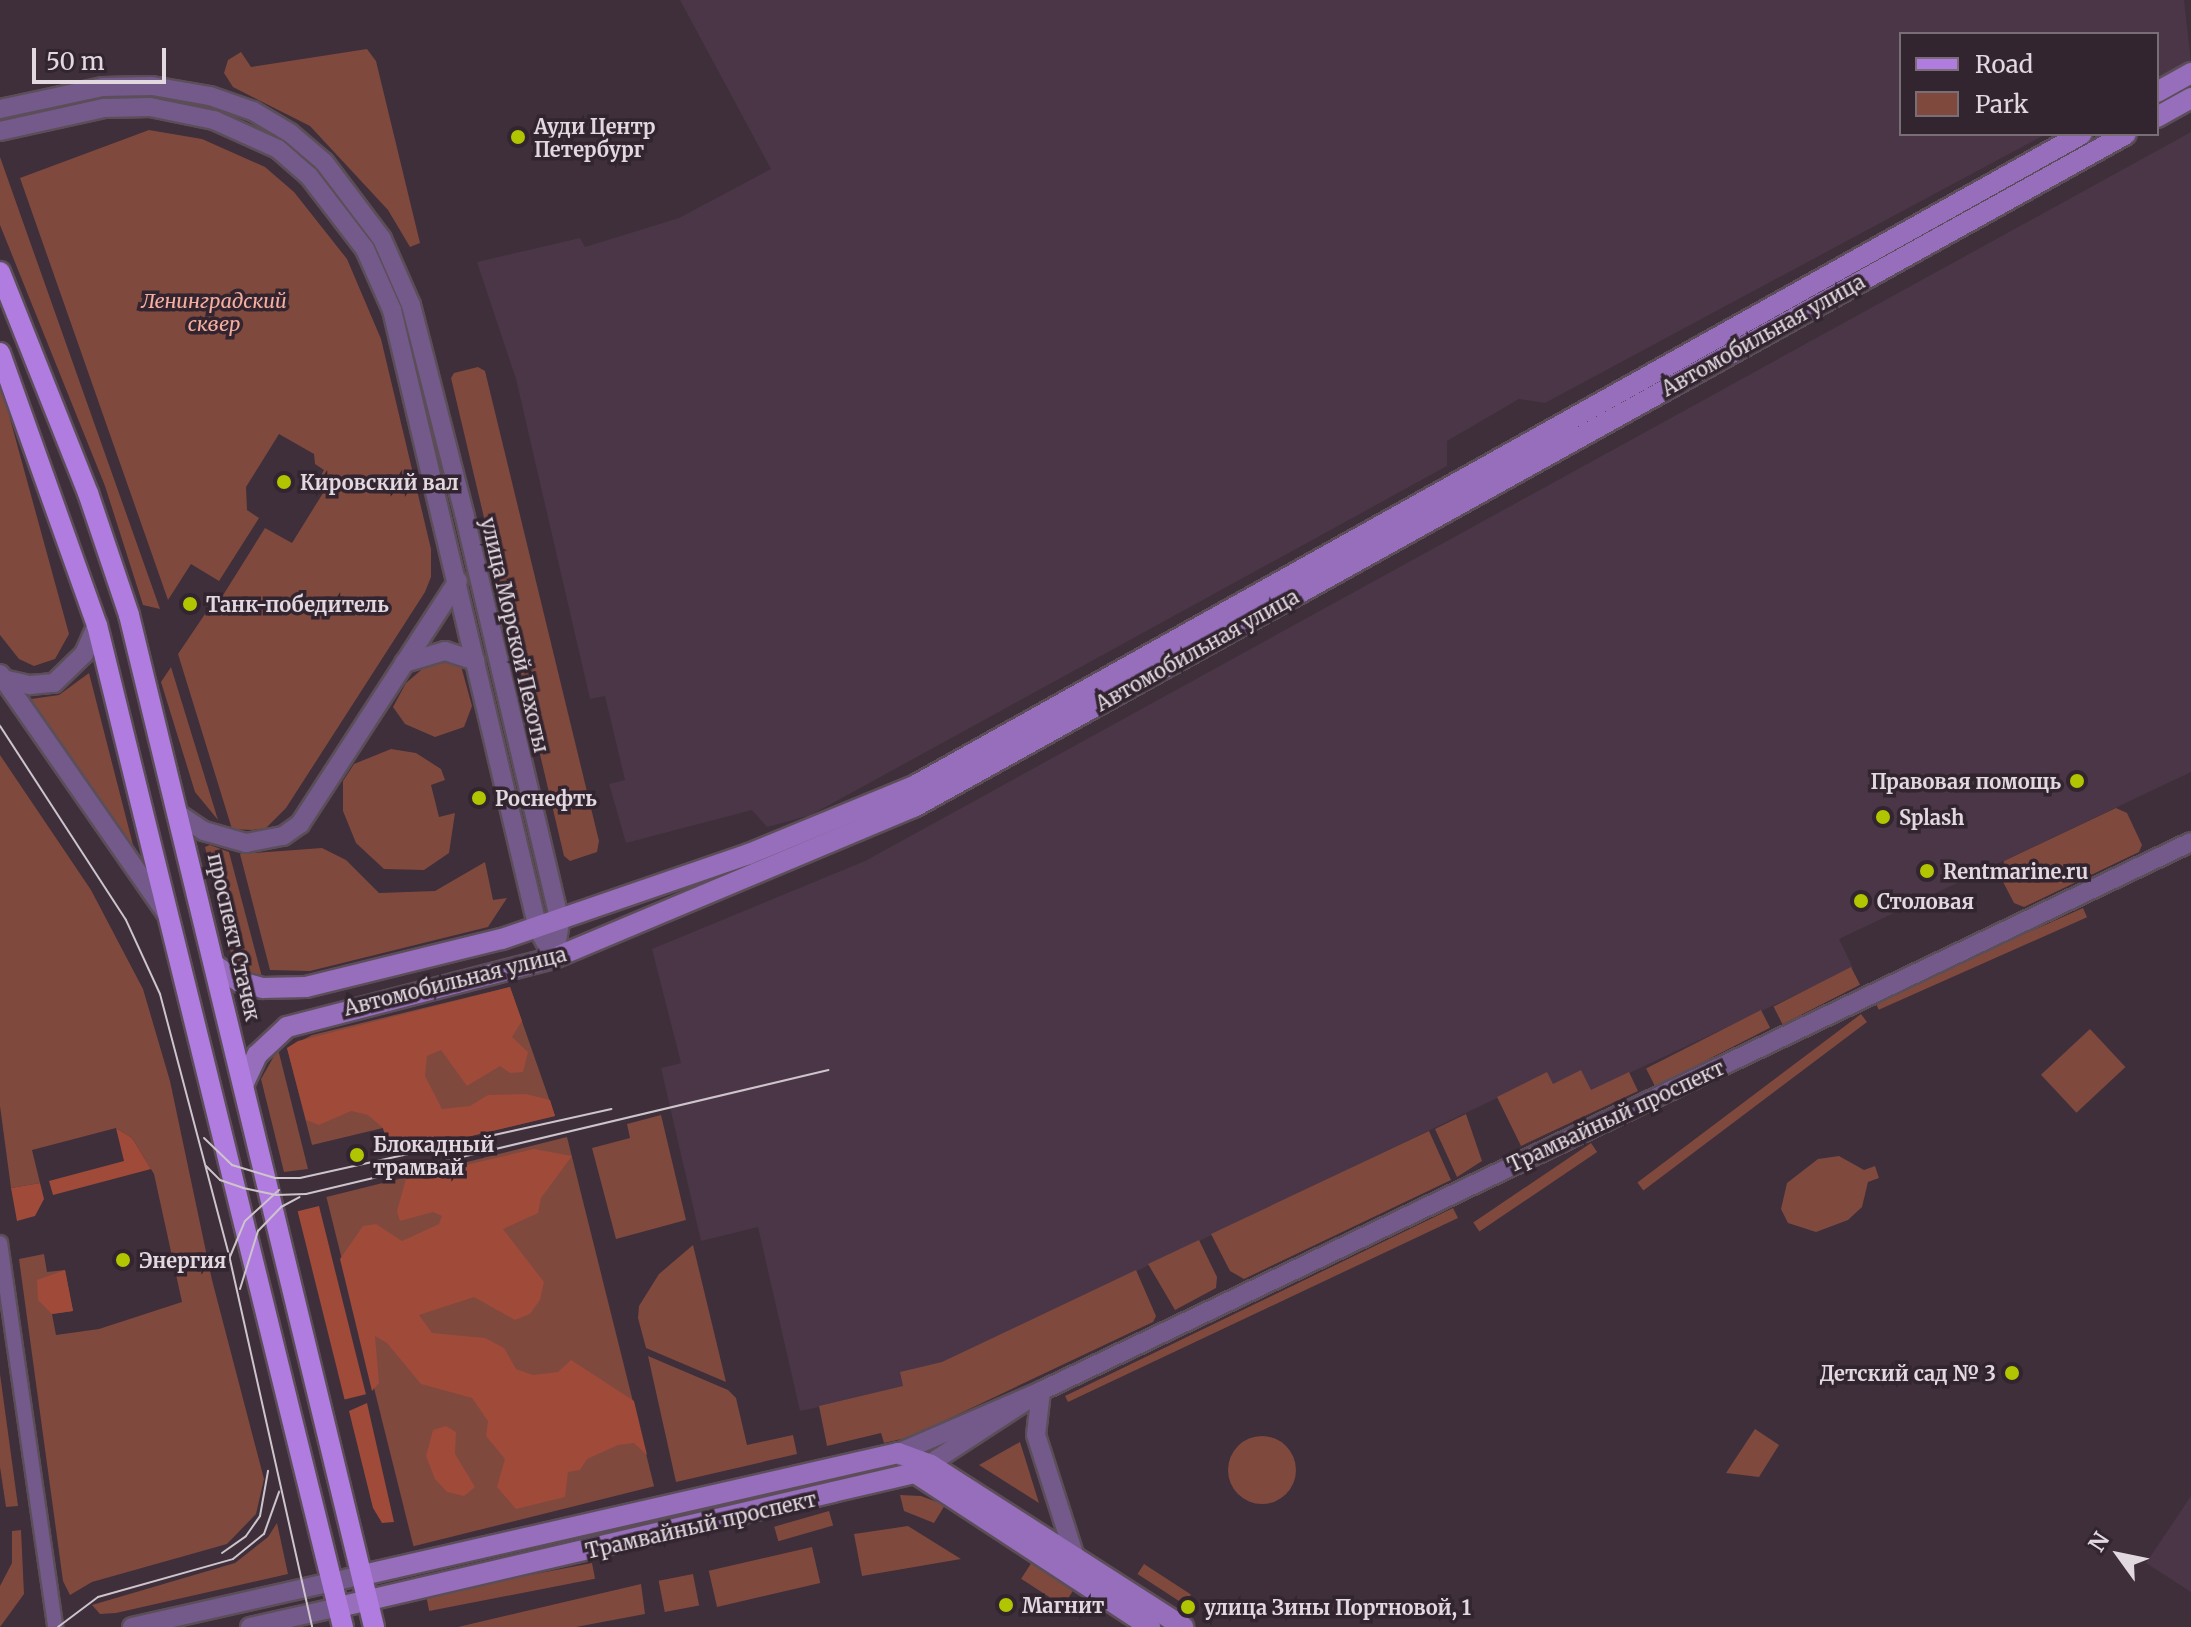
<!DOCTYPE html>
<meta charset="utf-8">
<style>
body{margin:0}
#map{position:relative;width:2191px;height:1627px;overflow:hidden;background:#3e2f3a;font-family:Merriweather,serif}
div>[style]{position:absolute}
.built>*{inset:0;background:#4a3646}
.green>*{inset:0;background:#7f493e;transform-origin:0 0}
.round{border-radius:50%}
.forest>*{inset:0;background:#a04a3a;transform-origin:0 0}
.roads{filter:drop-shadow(2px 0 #5c4e58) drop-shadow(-2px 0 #5c4e58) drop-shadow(0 2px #5c4e58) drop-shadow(0 -2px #5c4e58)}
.minor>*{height:14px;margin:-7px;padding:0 7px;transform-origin:7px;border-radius:7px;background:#735a8b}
.tertiary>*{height:18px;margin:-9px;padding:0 9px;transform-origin:9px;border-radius:9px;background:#735a8b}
.secondary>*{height:20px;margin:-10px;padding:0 10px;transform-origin:10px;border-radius:10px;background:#966ebb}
.primary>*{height:20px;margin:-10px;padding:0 10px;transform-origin:10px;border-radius:10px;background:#b07ce0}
.tram>*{height:2px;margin:-1px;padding:0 1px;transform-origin:1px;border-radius:1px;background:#cec4cc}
.dots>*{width:22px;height:22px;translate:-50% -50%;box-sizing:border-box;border:4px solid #332530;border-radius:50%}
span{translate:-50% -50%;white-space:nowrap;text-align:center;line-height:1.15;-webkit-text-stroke:7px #332530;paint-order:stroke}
.poi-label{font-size:20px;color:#e2d9e0;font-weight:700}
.left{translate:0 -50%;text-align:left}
.right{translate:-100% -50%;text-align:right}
.park-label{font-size:20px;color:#f7ae9f;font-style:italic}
.street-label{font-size:20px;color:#e2d9e0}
.legend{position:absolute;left:1899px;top:32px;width:260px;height:104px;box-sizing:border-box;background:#332530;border:2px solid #796d76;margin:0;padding:10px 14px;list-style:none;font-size:24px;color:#e2d9e0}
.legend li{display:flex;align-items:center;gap:16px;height:40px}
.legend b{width:40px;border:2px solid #796d76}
.north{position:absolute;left:2079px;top:1515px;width:80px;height:80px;-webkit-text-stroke:6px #332530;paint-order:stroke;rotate:303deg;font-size:22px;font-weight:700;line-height:32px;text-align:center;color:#e2d9e0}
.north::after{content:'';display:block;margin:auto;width:28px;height:36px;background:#e2d9e0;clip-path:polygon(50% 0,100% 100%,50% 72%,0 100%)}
.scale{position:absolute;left:32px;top:48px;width:134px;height:36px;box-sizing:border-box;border:4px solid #e2d9e0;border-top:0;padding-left:10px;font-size:24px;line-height:28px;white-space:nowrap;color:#e2d9e0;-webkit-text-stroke:6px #332530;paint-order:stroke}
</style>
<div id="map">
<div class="built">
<i style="clip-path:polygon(680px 0,2184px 0,2191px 62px,2157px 79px,2157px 34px,1901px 34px,1901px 134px,2046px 134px,1545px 403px,1519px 399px,1447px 441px,1447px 466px,811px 815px,767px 827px,752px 810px,626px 843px,609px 784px,625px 780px,605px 696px,590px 699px,516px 379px,477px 262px,580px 238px,585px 247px,679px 218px,771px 169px)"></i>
<i style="clip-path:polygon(2191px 132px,2191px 772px,1839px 939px,1853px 968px,1591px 1091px,1552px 1085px,1547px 1074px,943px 1364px,905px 1389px,800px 1411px,758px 1227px,701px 1241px,661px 1068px,681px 1063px,652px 949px,865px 861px)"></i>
<i style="clip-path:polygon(2191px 1496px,2191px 1592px,2146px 1563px)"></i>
</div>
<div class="green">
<i style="clip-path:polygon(367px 49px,376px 61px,420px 243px,410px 247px,388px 210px,310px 126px,233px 87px,224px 73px,228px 60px,241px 52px,251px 67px)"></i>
<i style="clip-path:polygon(149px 130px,202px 139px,265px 167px,294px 192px,347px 259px,381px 339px,431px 549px,431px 577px,425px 592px,286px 808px,266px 828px,252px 830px,232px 829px,178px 654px,205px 614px,210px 616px,265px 528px,292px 543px,328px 485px,319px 479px,324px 470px,315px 464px,314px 454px,279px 434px,246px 487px,247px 510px,259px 518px,219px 581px,191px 564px,168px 600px,20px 178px)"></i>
<i style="clip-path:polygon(0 157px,160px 609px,143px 605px,105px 486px,0 225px)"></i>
<i style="clip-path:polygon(478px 367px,485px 371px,599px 841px,597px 852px,570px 861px,564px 856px,451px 378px,454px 373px)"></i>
<i style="clip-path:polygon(0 382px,69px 634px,55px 659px,34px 666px,19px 659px,0 635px)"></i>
<i style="clip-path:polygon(434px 659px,455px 660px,461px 666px,472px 706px,464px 727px,435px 737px,405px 724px,393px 707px,406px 683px)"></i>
<i style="clip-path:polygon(171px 667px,218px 820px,195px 792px,161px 682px)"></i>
<i style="clip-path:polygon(89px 673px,133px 845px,130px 848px,24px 700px,59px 695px)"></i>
<i style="clip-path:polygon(391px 749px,416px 753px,441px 769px,445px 780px,431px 785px,439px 817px,455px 813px,449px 853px,424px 870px,384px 869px,356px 843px,343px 811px,343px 781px,354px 764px)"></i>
<i style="clip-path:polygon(0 755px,91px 890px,143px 989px,170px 1081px,212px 1280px,264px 1479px,256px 1514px,227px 1544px,92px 1582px,70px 1595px,63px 1581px,19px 1259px,44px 1254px,47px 1272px,65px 1270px,73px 1311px,52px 1314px,56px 1335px,99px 1329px,182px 1302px,154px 1174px,132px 1138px,116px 1128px,32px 1150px,40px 1183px,11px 1188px,0 1106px)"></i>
<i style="clip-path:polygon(2116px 808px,2127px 813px,2142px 845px,2139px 852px,2024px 907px,2014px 903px,2001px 878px,2004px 861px)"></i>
<i style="clip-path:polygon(210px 845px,229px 852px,262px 977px,241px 970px,232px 958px,205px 847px)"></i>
<i style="clip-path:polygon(322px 848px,346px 860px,379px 893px,435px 891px,485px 862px,493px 900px,507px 898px,488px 927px,310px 971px,270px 970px,240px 854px)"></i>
<i style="left:2083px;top:908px;width:10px;height:228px;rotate:66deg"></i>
<i style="left:1851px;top:967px;width:20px;height:87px;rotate:63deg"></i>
<i style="clip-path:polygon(510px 987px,555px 1116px,391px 1155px,383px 1128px,312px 1145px,287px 1048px,312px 1035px)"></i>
<i style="left:1761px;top:1010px;width:20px;height:129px;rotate:63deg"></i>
<i style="left:1861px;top:1014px;width:10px;height:280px;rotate:53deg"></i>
<i style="left:2090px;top:1029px;width:52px;height:67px;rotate:47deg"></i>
<i style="clip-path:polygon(278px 1049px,308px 1169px,284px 1172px,261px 1079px)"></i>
<i style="clip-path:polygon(1581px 1070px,1591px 1090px,1629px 1072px,1638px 1091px,1521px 1146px,1497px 1097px,1547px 1072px,1553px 1084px)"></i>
<i style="clip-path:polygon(1466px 1114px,1482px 1161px,1457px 1177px,1435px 1129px)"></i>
<i style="clip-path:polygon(661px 1115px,686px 1220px,616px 1239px,592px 1148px,630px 1138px,627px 1124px)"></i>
<i style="clip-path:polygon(1429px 1131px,1451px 1180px,1244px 1279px,1230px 1271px,1211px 1234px)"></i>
<i style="left:567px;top:1137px;width:360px;height:248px;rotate:76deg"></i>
<i style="left:1591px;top:1143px;width:11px;height:142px;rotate:56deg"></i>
<i style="clip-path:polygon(1839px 1156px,1864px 1170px,1875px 1166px,1879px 1178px,1868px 1182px,1862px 1207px,1848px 1220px,1816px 1232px,1788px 1223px,1781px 1209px,1787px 1183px,1818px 1159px)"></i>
<i style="clip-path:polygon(1453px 1208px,1458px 1218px,1068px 1402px,1065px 1396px)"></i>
<i style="clip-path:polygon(1199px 1240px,1217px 1277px,1216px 1288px,1175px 1310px,1148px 1264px)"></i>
<i style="clip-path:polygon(693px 1245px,726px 1382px,646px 1348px,638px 1318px,639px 1306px,659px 1274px)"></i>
<i style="clip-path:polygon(1136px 1270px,1156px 1316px,1153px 1322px,910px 1437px,884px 1443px,881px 1433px,827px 1446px,819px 1406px,903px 1386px,900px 1372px,942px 1362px)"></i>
<i style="clip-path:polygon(648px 1356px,728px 1390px,736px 1398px,747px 1445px,793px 1435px,797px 1454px,676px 1482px)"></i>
<i style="clip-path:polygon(0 1374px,18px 1506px,6px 1507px,0 1467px)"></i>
<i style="clip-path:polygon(1755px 1429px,1779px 1445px,1759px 1477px,1726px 1473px)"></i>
<i class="round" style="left:1228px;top:1436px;width:68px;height:68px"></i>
<i style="clip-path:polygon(1020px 1442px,1039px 1503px,979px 1465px)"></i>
<i style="clip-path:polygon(900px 1495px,921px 1496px,945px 1505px,934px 1523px,904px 1511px)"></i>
<i style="left:829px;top:1511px;width:15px;height:57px;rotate:74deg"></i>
<i style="clip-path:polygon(277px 1523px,288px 1574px,116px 1613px,100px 1614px,92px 1605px,235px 1563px,268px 1537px)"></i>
<i style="clip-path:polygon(908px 1526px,961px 1559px,862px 1576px,854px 1534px)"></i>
<i style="clip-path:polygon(21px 1530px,24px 1594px,0 1627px,0 1586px,12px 1563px,12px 1531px)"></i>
<i style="left:812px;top:1547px;width:37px;height:106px;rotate:77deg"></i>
<i style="left:1032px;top:1562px;width:50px;height:20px;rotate:33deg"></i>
<i style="left:592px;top:1563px;width:16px;height:169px;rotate:79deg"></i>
<i style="left:1144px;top:1564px;width:56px;height:12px;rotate:33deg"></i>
<i style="left:693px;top:1574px;width:32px;height:35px;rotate:79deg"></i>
<i style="clip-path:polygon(641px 1584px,645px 1614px,576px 1627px,458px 1627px)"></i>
</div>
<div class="forest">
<i style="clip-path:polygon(510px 987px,522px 1021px,512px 1037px,528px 1052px,523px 1072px,510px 1073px,500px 1066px,467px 1086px,441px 1050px,427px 1056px,425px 1076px,442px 1109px,470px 1106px,488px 1095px,526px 1094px,550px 1100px,555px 1116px,391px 1155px,383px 1128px,368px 1115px,351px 1111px,319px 1125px,306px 1120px,287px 1048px,298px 1041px)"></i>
<i style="clip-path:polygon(116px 1128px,132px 1138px,151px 1169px,53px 1195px,49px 1181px,124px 1161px)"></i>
<i style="clip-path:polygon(534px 1149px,572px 1156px,541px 1198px,538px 1213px,503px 1229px,544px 1282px,540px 1300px,530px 1314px,515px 1320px,474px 1297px,419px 1315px,432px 1333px,485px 1338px,504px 1348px,516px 1369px,533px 1375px,558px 1372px,571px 1360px,634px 1401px,647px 1455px,634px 1443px,618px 1445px,587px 1459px,580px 1470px,568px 1472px,565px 1497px,516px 1509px,497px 1487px,505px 1459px,486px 1436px,488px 1421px,472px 1398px,421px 1384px,387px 1343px,375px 1336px,379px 1383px,372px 1391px,340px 1259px,363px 1226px,376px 1224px,402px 1241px,439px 1224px,442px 1216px,433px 1212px,400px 1221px,397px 1211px,406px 1179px)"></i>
<i style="clip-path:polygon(40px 1183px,44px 1199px,35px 1216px,17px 1221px,11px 1188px)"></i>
<i style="left:319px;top:1206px;width:194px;height:22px;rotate:76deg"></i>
<i style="clip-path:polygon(65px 1270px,73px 1311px,52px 1314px,38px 1300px,37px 1280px)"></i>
<i style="clip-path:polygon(367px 1403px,394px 1522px,382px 1523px,373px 1508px,349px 1411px)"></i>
<i style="clip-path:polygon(446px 1426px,456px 1432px,455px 1454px,475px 1487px,464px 1496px,447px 1492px,435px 1479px,426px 1456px,433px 1430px)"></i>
</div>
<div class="roads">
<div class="minor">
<i style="left:0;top:1243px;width:388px;rotate:81.8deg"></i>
</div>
<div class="tertiary">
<i style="left:0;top:109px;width:105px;rotate:-12.1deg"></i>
<i style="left:103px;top:87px;width:49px;rotate:-1.2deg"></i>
<i style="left:152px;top:86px;width:59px;rotate:9.8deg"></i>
<i style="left:210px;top:96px;width:46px;rotate:19.2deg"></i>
<i style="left:253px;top:111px;width:43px;rotate:30.7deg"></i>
<i style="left:290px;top:133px;width:45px;rotate:40.5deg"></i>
<i style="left:324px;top:162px;width:96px;rotate:53deg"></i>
<i style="left:382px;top:239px;width:72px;rotate:66.3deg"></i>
<i style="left:411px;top:305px;width:215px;rotate:75.7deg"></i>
<i style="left:464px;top:513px;width:420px;rotate:76.8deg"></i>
<i style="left:560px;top:922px;width:36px;rotate:99deg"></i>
<i style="left:0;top:131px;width:107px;rotate:-12.5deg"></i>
<i style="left:104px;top:108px;width:46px;rotate:-1.2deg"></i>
<i style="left:150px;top:107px;width:65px;rotate:11.5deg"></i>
<i style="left:214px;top:120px;width:70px;rotate:24.4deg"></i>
<i style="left:278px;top:149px;width:41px;rotate:41.1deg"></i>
<i style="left:309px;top:176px;width:92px;rotate:52.5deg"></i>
<i style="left:365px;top:249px;width:67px;rotate:66.1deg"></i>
<i style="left:392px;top:310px;width:636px;rotate:76.73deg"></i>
<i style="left:538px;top:929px;width:33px;rotate:61deg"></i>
<i style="left:404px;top:663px;width:43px;rotate:-16.3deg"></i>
<i style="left:445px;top:651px;width:32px;rotate:18deg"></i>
<i style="left:0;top:674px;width:295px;rotate:55.2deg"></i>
<i style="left:3px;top:679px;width:28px;rotate:13deg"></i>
<i style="left:30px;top:685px;width:24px;rotate:-5deg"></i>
<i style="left:54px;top:683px;width:42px;rotate:-44deg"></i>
<i style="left:84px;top:654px;width:32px;rotate:-66deg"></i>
<i style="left:180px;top:815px;width:29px;rotate:34deg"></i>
<i style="left:204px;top:831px;width:44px;rotate:15.9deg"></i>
<i style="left:246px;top:843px;width:38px;rotate:-11deg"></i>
<i style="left:283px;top:836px;width:21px;rotate:-35deg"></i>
<i style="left:300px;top:824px;width:290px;rotate:-57deg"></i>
<i style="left:1041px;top:1391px;width:44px;rotate:96.5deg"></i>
<i style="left:1036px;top:1435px;width:128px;rotate:72.3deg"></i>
<i style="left:902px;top:1457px;width:6px;rotate:-135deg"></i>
<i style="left:898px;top:1453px;width:156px;rotate:-23.4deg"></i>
<i style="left:1041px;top:1391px;width:1274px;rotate:-25.52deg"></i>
<i style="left:920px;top:1470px;width:145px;rotate:-33.1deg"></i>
<i style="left:132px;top:1627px;width:237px;rotate:-12.7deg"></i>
<i style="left:250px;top:1627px;width:91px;rotate:-12.7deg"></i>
</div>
<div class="secondary">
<i style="left:2157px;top:92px;width:39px;rotate:-29deg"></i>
<i style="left:2157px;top:117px;width:39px;rotate:-29deg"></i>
<i style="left:216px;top:966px;width:29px;rotate:34deg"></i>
<i style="left:240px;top:982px;width:24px;rotate:15deg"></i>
<i style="left:263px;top:988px;width:43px;rotate:-1.3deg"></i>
<i style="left:306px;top:987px;width:202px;rotate:-13.8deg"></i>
<i style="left:502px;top:939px;width:261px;rotate:-19deg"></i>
<i style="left:749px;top:854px;width:181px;rotate:-22.4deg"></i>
<i style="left:916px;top:785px;width:1335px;rotate:-29.18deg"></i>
<i style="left:244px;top:1083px;width:31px;rotate:-65deg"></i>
<i style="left:257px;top:1055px;width:41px;rotate:-43deg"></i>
<i style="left:287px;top:1027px;width:276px;rotate:-14.5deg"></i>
<i style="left:554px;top:958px;width:390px;rotate:-22.8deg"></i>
<i style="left:914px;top:807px;width:1386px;rotate:-29.04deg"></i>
<i style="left:363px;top:1575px;width:549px;rotate:-12.85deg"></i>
<i style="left:898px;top:1453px;width:35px;rotate:20deg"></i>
<i style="left:931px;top:1465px;width:300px;rotate:32.7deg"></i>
<i style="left:339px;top:1607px;width:591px;rotate:-13.1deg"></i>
<i style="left:915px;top:1473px;width:281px;rotate:33.2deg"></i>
</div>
<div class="primary">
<i style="left:0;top:272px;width:238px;rotate:68.3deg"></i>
<i style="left:88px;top:493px;width:129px;rotate:71.4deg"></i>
<i style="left:129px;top:615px;width:1041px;rotate:76.39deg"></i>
<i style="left:0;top:353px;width:289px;rotate:70.4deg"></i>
<i style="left:97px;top:625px;width:1032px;rotate:76.21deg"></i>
</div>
</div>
<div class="tram">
<i style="left:0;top:726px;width:231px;rotate:57deg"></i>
<i style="left:126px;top:920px;width:81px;rotate:65.3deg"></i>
<i style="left:160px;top:994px;width:270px;rotate:75.2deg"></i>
<i style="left:229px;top:1255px;width:381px;rotate:77.4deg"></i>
<i style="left:204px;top:1138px;width:39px;rotate:44deg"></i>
<i style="left:232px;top:1165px;width:45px;rotate:16.8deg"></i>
<i style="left:275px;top:1178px;width:25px"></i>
<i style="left:300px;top:1178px;width:319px;rotate:-12.5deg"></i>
<i style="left:206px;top:1166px;width:20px;rotate:45deg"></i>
<i style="left:220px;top:1180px;width:24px;rotate:19deg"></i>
<i style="left:243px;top:1188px;width:34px;rotate:12deg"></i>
<i style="left:276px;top:1195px;width:30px;rotate:-2deg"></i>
<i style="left:306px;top:1194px;width:537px;rotate:-13.36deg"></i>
<i style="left:229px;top:1259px;width:41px;rotate:-67.2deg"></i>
<i style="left:245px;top:1221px;width:46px;rotate:-42.4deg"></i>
<i style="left:240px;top:1289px;width:61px;rotate:-72.8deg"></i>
<i style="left:258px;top:1231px;width:33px;rotate:-46deg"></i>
<i style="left:281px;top:1207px;width:21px;rotate:-28deg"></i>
<i style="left:222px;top:1553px;width:29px;rotate:-35deg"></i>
<i style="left:246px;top:1536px;width:24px;rotate:-55deg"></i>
<i style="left:260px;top:1516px;width:46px;rotate:-79.9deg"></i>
<i style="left:58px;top:1627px;width:50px;rotate:-36.9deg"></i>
<i style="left:98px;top:1597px;width:140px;rotate:-15.7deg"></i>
<i style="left:233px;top:1559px;width:40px;rotate:-39deg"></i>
<i style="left:264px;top:1534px;width:45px;rotate:-70.3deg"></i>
</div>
<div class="dots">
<i style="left:518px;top:137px;background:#b1c500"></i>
<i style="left:284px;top:482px;background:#b1c500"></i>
<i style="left:190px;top:604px;background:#b1c500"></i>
<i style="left:2077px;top:781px;background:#b1c500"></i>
<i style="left:479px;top:798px;background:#b1c500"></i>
<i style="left:1883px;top:817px;background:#b1c500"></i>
<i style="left:1927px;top:871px;background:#b1c500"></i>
<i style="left:1861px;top:901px;background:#b1c500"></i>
<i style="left:357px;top:1155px;background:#b1c500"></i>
<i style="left:123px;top:1260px;background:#b1c500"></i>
<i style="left:2012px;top:1373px;background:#b1c500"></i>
<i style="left:1006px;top:1605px;background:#b1c500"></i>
<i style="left:1188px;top:1607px;background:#b1c500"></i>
</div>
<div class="poi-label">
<span class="left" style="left:534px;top:138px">Ауди Центр<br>Петербург</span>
<span class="left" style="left:300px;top:482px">Кировский вал</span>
<span class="left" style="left:206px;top:604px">Танк-победитель</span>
<span class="right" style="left:2061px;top:781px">Правовая помощь</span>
<span class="left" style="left:495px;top:798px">Роснефть</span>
<span class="left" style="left:1899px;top:817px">Splash</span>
<span class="left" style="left:1943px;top:871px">Rentmarine.ru</span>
<span class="left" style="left:1877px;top:901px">Столовая</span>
<span class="left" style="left:373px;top:1156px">Блокадный<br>трамвай</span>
<span class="left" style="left:139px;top:1260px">Энергия</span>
<span class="right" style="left:1996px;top:1373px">Детский сад № 3</span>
<span class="left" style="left:1022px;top:1605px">Магнит</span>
<span class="left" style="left:1204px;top:1607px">улица Зины Портновой, 1</span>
</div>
<div class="park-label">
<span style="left:214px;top:312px">Ленинградский<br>сквер</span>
</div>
<div class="street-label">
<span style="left:1763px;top:335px;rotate:-29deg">Автомобильная улица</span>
<span style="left:515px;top:635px;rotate:77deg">улица Морской Пехоты</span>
<span style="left:1197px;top:650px;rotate:-29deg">Автомобильная улица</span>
<span style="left:234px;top:937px;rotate:77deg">проспект Стачек</span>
<span style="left:455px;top:981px;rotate:-14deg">Автомобильная улица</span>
<span style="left:1616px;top:1116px;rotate:-25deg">Трамвайный проспект</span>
<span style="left:701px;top:1525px;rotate:-13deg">Трамвайный проспект</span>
</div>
<ul class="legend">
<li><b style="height:10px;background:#b07ce0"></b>Road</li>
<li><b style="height:22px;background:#7f493e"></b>Park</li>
</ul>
<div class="north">N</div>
<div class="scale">50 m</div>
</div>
